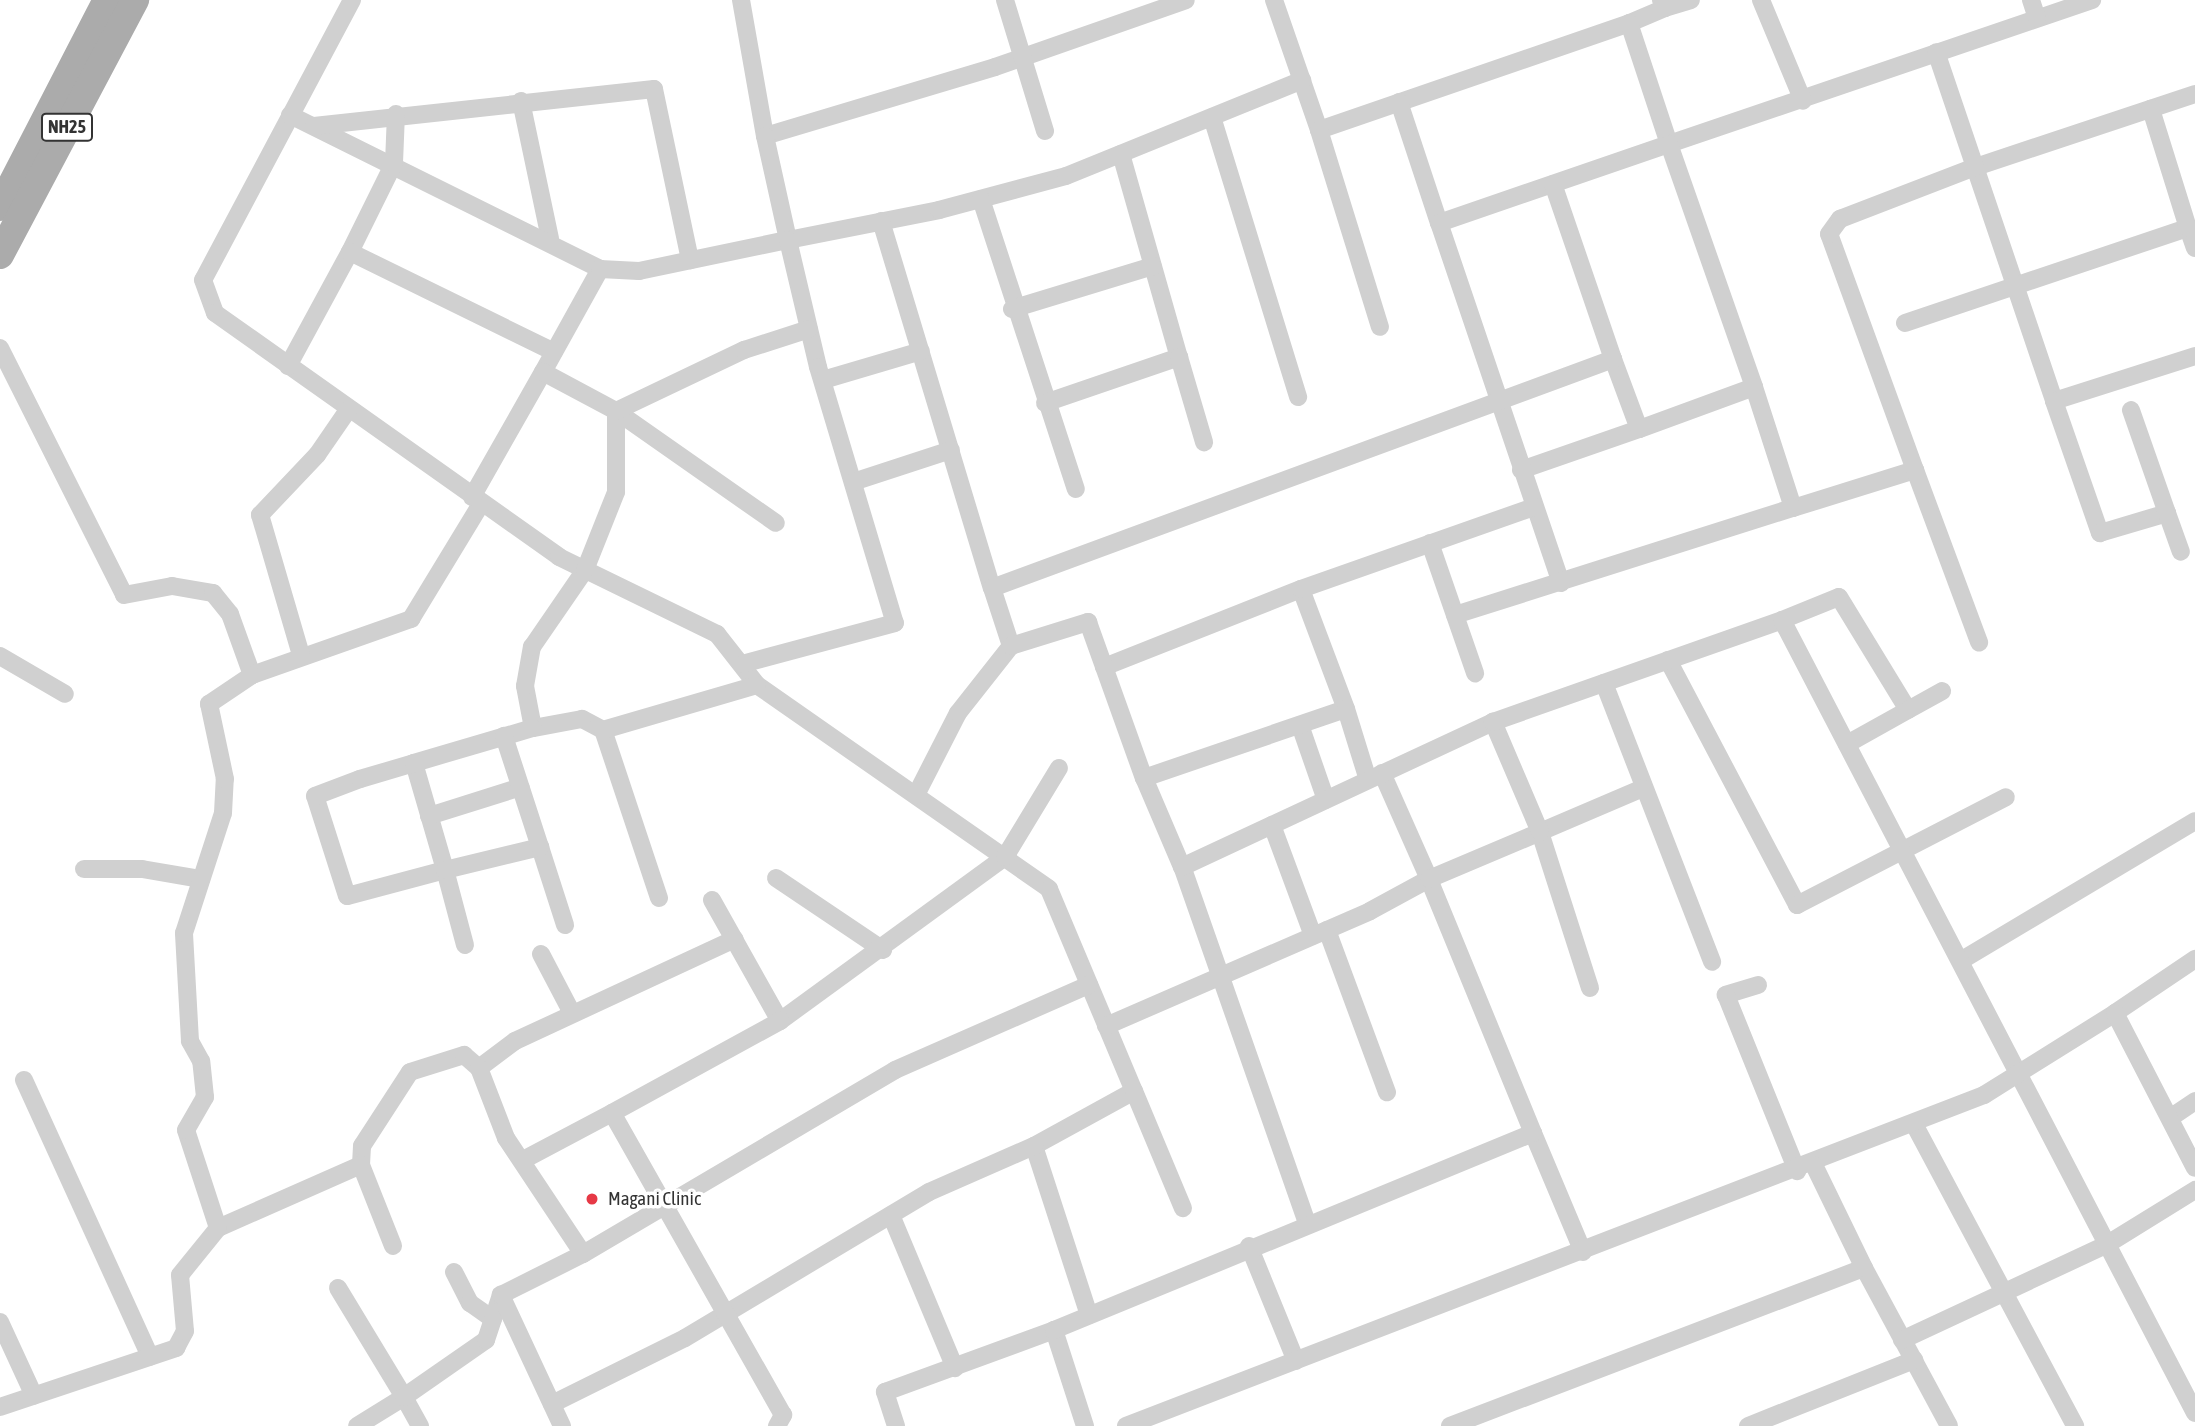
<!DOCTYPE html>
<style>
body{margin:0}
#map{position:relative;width:2195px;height:1426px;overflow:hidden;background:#fff;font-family:"Asap Condensed",sans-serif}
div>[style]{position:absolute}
.street>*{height:18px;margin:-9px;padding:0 9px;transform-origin:9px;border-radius:9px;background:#d0d0d0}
.primary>*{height:28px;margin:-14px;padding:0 14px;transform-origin:14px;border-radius:14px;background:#ababab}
.dots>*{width:19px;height:19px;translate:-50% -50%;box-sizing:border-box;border:4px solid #fff;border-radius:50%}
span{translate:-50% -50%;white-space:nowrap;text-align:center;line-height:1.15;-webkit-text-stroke:7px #fff;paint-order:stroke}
.shield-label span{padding:2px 5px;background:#fff;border:2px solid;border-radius:5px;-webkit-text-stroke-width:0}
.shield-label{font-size:18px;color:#333;font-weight:700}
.poi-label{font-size:19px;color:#333}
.left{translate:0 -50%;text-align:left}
</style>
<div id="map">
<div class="street">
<i style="left:352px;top:0;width:317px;rotate:118deg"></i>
<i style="left:203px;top:280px;width:35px;rotate:70deg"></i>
<i style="left:215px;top:313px;width:422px;rotate:35.3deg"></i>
<i style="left:559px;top:557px;width:176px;rotate:26deg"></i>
<i style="left:717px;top:634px;width:65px;rotate:51.9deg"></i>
<i style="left:757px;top:685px;width:356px;rotate:34.9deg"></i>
<i style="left:1049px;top:889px;width:219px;rotate:67.2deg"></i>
<i style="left:1134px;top:1091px;width:114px;rotate:151.2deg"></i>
<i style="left:1034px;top:1146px;width:178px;rotate:72deg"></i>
<i style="left:741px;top:0;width:138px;rotate:80deg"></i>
<i style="left:765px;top:136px;width:240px;rotate:-16.7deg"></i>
<i style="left:995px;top:67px;width:202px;rotate:-19.3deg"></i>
<i style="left:1005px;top:0;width:137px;rotate:73deg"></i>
<i style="left:1274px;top:0;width:138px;rotate:70.9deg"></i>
<i style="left:1319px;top:130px;width:328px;rotate:-19deg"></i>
<i style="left:1661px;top:0;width:9px;rotate:63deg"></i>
<i style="left:1665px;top:8px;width:39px;rotate:157deg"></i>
<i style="left:1629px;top:23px;width:127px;rotate:71.7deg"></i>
<i style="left:1669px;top:144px;width:447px;rotate:-18.8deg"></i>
<i style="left:1761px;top:0;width:109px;rotate:67.4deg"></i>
<i style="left:2031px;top:0;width:19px;rotate:72deg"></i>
<i style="left:1665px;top:8px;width:27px;rotate:-17deg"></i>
<i style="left:2195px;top:94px;width:232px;rotate:161.6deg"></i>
<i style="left:1975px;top:167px;width:247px;rotate:71.3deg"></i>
<i style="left:2054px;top:401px;width:148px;rotate:-17.7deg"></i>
<i style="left:521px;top:101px;width:141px;rotate:78.1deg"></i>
<i style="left:1399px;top:102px;width:127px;rotate:71.7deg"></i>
<i style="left:290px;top:115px;width:346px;rotate:26.4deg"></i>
<i style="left:1212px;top:117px;width:293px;rotate:72.9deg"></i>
<i style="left:314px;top:126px;width:342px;rotate:-6.2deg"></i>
<i style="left:654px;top:89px;width:175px;rotate:78.1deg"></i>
<i style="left:1319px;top:130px;width:206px;rotate:72.8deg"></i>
<i style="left:765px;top:136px;width:107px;rotate:77.5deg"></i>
<i style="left:788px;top:240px;width:154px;rotate:-11.2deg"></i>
<i style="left:939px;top:210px;width:131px;rotate:-15deg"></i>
<i style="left:1066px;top:176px;width:255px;rotate:-22.1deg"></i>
<i style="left:1121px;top:154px;width:211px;rotate:74.1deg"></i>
<i style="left:981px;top:199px;width:305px;rotate:71.9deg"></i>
<i style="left:881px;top:221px;width:383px;rotate:73.2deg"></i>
<i style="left:2188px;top:228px;width:21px;rotate:71deg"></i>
<i style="left:350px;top:252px;width:99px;rotate:-63.7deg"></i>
<i style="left:394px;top:163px;width:49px;rotate:-87.7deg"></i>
<i style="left:1012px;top:309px;width:147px;rotate:-17deg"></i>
<i style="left:1905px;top:323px;width:299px;rotate:-18.6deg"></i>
<i style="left:2188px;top:228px;width:125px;rotate:-107.3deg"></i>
<i style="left:0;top:348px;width:276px;rotate:63.3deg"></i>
<i style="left:124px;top:595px;width:49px;rotate:-10.6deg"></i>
<i style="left:172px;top:586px;width:42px;rotate:9.7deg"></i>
<i style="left:213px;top:593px;width:27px;rotate:51deg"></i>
<i style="left:230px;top:614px;width:65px;rotate:70.2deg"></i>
<i style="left:252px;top:675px;width:169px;rotate:-19.4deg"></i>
<i style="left:411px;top:619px;width:135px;rotate:-58.7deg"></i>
<i style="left:288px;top:366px;width:130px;rotate:-61.5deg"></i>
<i style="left:350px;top:252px;width:227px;rotate:26.1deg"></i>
<i style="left:543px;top:372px;width:118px;rotate:-61deg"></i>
<i style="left:600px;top:269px;width:39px;rotate:3deg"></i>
<i style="left:639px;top:271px;width:152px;rotate:-11.8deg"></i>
<i style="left:788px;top:240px;width:130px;rotate:76.7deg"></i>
<i style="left:818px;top:367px;width:267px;rotate:73.3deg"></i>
<i style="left:895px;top:623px;width:158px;rotate:165deg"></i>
<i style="left:823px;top:380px;width:102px;rotate:-16.5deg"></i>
<i style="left:1754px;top:387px;width:127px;rotate:72.1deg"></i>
<i style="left:1793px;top:508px;width:128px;rotate:-17.3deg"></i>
<i style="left:1915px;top:470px;width:251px;rotate:-110deg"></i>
<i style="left:1829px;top:234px;width:19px;rotate:-54deg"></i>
<i style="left:1840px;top:219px;width:145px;rotate:-21.1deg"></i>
<i style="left:1975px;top:167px;width:121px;rotate:-108.7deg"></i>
<i style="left:2054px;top:401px;width:140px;rotate:70.8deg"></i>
<i style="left:2100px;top:533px;width:70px;rotate:-16.6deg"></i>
<i style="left:2167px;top:513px;width:109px;rotate:-109.3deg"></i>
<i style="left:1045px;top:403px;width:142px;rotate:-18.9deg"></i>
<i style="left:1179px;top:357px;width:89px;rotate:73.6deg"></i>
<i style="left:1521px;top:470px;width:125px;rotate:-19.2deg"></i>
<i style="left:1915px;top:470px;width:184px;rotate:69.6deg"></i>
<i style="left:853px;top:482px;width:103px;rotate:-18.1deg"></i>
<i style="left:472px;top:497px;width:144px;rotate:-60.4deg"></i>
<i style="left:543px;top:372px;width:83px;rotate:28.1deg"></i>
<i style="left:616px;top:411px;width:195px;rotate:35deg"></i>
<i style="left:2167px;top:513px;width:41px;rotate:70.3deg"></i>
<i style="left:1430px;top:543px;width:138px;rotate:70.9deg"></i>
<i style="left:1561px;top:583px;width:380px;rotate:-108.7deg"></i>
<i style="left:1439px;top:223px;width:243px;rotate:-19deg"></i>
<i style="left:1669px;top:144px;width:257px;rotate:70.7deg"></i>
<i style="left:1754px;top:387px;width:122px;rotate:159.9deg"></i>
<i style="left:1639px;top:429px;width:75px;rotate:-110.4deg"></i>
<i style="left:1455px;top:615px;width:355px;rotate:-17.6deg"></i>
<i style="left:1782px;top:620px;width:61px;rotate:-22deg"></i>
<i style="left:1839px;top:597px;width:132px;rotate:58.6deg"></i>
<i style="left:1908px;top:710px;width:70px;rotate:150.9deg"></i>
<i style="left:1011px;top:646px;width:61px;rotate:-108.1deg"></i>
<i style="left:992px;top:588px;width:662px;rotate:-20.24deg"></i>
<i style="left:1613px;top:359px;width:185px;rotate:-108.9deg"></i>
<i style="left:301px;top:655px;width:146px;rotate:-106.3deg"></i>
<i style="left:260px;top:515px;width:83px;rotate:-46.5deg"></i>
<i style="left:317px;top:455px;width:55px;rotate:-55.4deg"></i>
<i style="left:0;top:656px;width:75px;rotate:30.3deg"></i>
<i style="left:1668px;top:660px;width:277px;rotate:62.2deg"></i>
<i style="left:1797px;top:905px;width:235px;rotate:-27.3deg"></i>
<i style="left:1104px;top:667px;width:212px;rotate:-21.6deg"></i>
<i style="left:1604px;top:683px;width:299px;rotate:68.8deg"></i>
<i style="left:1346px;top:709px;width:128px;rotate:-110.6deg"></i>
<i style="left:1301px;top:589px;width:247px;rotate:-19.4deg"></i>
<i style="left:1908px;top:710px;width:39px;rotate:-29deg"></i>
<i style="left:1300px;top:725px;width:79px;rotate:70.9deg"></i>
<i style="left:603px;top:730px;width:24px;rotate:-152deg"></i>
<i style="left:582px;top:719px;width:50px;rotate:169.6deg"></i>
<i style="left:533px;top:728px;width:43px;rotate:-100.8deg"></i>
<i style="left:525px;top:686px;width:40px;rotate:-80deg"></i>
<i style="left:532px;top:647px;width:93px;rotate:-55.5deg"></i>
<i style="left:585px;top:570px;width:84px;rotate:-68.3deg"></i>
<i style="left:616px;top:492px;width:81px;rotate:-90deg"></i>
<i style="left:616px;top:411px;width:142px;rotate:-25.5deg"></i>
<i style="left:744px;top:350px;width:68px;rotate:-17.9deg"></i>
<i style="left:414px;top:763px;width:111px;rotate:73.8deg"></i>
<i style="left:445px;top:870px;width:101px;rotate:165.1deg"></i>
<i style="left:347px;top:896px;width:105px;rotate:-107.7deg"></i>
<i style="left:315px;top:796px;width:48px;rotate:-20.7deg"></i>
<i style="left:360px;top:779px;width:56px;rotate:-16.5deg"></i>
<i style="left:414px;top:763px;width:124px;rotate:-16.4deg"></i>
<i style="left:916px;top:795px;width:92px;rotate:-62.9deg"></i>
<i style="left:958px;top:713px;width:85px;rotate:-51.7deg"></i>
<i style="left:1011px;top:646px;width:81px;rotate:-17.3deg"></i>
<i style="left:1088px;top:622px;width:166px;rotate:70.3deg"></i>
<i style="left:429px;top:816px;width:96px;rotate:-17.5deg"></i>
<i style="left:1272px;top:825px;width:118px;rotate:69.7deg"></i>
<i style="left:540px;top:847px;width:82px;rotate:72.2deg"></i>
<i style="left:1182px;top:867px;width:97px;rotate:-113.1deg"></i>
<i style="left:1144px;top:778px;width:213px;rotate:-18.9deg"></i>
<i style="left:1346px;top:709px;width:74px;rotate:72.8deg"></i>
<i style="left:84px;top:869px;width:58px"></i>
<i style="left:142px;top:869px;width:60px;rotate:9.6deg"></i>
<i style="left:776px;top:878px;width:129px;rotate:33.9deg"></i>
<i style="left:659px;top:898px;width:177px;rotate:-108.4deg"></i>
<i style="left:603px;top:730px;width:160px;rotate:-16.3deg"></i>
<i style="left:712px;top:900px;width:139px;rotate:60.7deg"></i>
<i style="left:780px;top:1021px;width:278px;rotate:-36.1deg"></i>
<i style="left:1005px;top:857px;width:104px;rotate:-58.8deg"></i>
<i style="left:1327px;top:930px;width:173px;rotate:69.7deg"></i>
<i style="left:465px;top:945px;width:78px;rotate:-104.9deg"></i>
<i style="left:445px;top:870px;width:98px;rotate:-13.6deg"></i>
<i style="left:540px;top:847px;width:117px;rotate:-108deg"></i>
<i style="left:541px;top:954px;width:67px;rotate:62.3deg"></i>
<i style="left:1962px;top:960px;width:271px;rotate:-30.8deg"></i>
<i style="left:1758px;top:985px;width:34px;rotate:163deg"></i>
<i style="left:1726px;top:995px;width:190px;rotate:68deg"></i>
<i style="left:1590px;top:988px;width:164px;rotate:-107.8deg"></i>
<i style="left:1540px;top:832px;width:112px;rotate:-23.1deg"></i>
<i style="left:2115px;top:1013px;width:97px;rotate:-34deg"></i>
<i style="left:1106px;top:1026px;width:288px;rotate:-23.5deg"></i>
<i style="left:1370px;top:911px;width:67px;rotate:-28.5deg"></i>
<i style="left:1429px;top:879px;width:116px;rotate:-113.9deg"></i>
<i style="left:479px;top:1068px;width:45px;rotate:-36.9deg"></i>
<i style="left:515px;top:1041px;width:242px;rotate:-24.9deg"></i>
<i style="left:24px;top:1080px;width:304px;rotate:65.5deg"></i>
<i style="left:1134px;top:1091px;width:127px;rotate:67.3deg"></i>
<i style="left:2173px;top:1116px;width:27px;rotate:-34deg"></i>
<i style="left:1914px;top:1124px;width:342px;rotate:61.9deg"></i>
<i style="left:1533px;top:1133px;width:129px;rotate:67.2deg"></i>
<i style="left:525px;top:1159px;width:98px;rotate:-27.9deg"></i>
<i style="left:361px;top:1165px;width:19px;rotate:-87deg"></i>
<i style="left:362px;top:1146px;width:88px;rotate:-57deg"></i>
<i style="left:410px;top:1072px;width:57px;rotate:-17.5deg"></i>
<i style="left:464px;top:1055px;width:20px;rotate:41deg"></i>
<i style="left:479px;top:1068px;width:75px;rotate:68.9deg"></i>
<i style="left:506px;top:1138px;width:139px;rotate:56.4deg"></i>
<i style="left:891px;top:1215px;width:166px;rotate:67.3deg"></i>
<i style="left:1307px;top:1223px;width:377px;rotate:-109.3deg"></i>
<i style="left:1182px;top:867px;width:343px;rotate:-25deg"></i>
<i style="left:218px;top:1228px;width:156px;rotate:-23.8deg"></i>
<i style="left:361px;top:1165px;width:87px;rotate:68.4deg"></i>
<i style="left:1249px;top:1246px;width:124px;rotate:67.8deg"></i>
<i style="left:1864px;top:1268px;width:179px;rotate:61.7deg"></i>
<i style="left:454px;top:1272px;width:35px;rotate:63deg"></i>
<i style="left:470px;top:1303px;width:28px;rotate:35deg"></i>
<i style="left:338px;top:1288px;width:127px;rotate:58.8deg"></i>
<i style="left:404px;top:1397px;width:55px;rotate:148.3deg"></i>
<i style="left:0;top:1322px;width:81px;rotate:65.3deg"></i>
<i style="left:1902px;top:1340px;width:225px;rotate:-25deg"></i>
<i style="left:2106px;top:1245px;width:105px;rotate:-31.7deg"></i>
<i style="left:552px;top:1404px;width:148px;rotate:-26.4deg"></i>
<i style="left:685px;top:1338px;width:284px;rotate:-30.9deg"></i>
<i style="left:929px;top:1192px;width:115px;rotate:-23.7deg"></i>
<i style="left:0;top:1407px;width:186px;rotate:-18.5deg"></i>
<i style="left:176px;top:1348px;width:19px;rotate:-62deg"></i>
<i style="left:185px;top:1331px;width:56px;rotate:-95.1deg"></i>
<i style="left:180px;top:1275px;width:60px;rotate:-51deg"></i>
<i style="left:218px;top:1228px;width:103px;rotate:-108.1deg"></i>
<i style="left:186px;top:1130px;width:38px;rotate:-60deg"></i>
<i style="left:205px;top:1097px;width:36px;rotate:-96deg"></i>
<i style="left:201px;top:1061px;width:23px;rotate:-119deg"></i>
<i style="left:190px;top:1041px;width:108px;rotate:-93.2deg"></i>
<i style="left:184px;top:933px;width:126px;rotate:-72deg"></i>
<i style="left:223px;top:813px;width:34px;rotate:-87deg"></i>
<i style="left:225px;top:779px;width:77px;rotate:-102deg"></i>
<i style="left:209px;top:704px;width:52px;rotate:-34deg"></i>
<i style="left:420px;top:1426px;width:33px;rotate:-119deg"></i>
<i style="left:404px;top:1397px;width:100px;rotate:-34.8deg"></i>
<i style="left:486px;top:1340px;width:47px;rotate:-71.6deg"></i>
<i style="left:562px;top:1426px;width:145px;rotate:-115deg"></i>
<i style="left:501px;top:1295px;width:92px;rotate:-26.6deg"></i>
<i style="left:583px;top:1254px;width:362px;rotate:-30.5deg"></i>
<i style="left:895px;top:1070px;width:212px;rotate:-23.7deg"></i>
<i style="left:777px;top:1426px;width:13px;rotate:-61deg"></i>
<i style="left:783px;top:1415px;width:347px;rotate:-119.5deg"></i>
<i style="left:612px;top:1113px;width:192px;rotate:-28.7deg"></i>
<i style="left:896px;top:1426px;width:36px;rotate:-108deg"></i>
<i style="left:885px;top:1392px;width:180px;rotate:-20.1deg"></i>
<i style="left:1085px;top:1426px;width:101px;rotate:-107.9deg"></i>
<i style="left:1054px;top:1330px;width:518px;rotate:-22.36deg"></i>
<i style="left:1533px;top:1133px;width:274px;rotate:-112.3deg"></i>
<i style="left:1429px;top:879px;width:121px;rotate:-22.9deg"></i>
<i style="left:1540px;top:832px;width:120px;rotate:-113.1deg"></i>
<i style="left:1493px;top:722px;width:306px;rotate:-19.4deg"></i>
<i style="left:1782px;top:620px;width:894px;rotate:62.49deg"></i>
<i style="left:1126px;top:1426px;width:920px;rotate:-21.1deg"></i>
<i style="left:1984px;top:1095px;width:155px;rotate:-32deg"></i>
<i style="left:2115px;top:1013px;width:174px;rotate:62.7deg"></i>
<i style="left:1450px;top:1426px;width:443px;rotate:-20.9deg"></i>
<i style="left:1864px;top:1268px;width:114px;rotate:-115.9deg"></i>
<i style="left:1748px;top:1426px;width:179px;rotate:-21.7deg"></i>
</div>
<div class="primary">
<i style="left:0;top:207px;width:233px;rotate:-62.7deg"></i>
<i style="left:0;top:255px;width:289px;rotate:-62.1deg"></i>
</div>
<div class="dots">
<i style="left:592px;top:1199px;background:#e63946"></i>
</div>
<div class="shield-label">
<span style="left:67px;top:127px">NH25</span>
</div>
<div class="poi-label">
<span class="left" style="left:608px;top:1199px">Magani Clinic</span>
</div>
</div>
